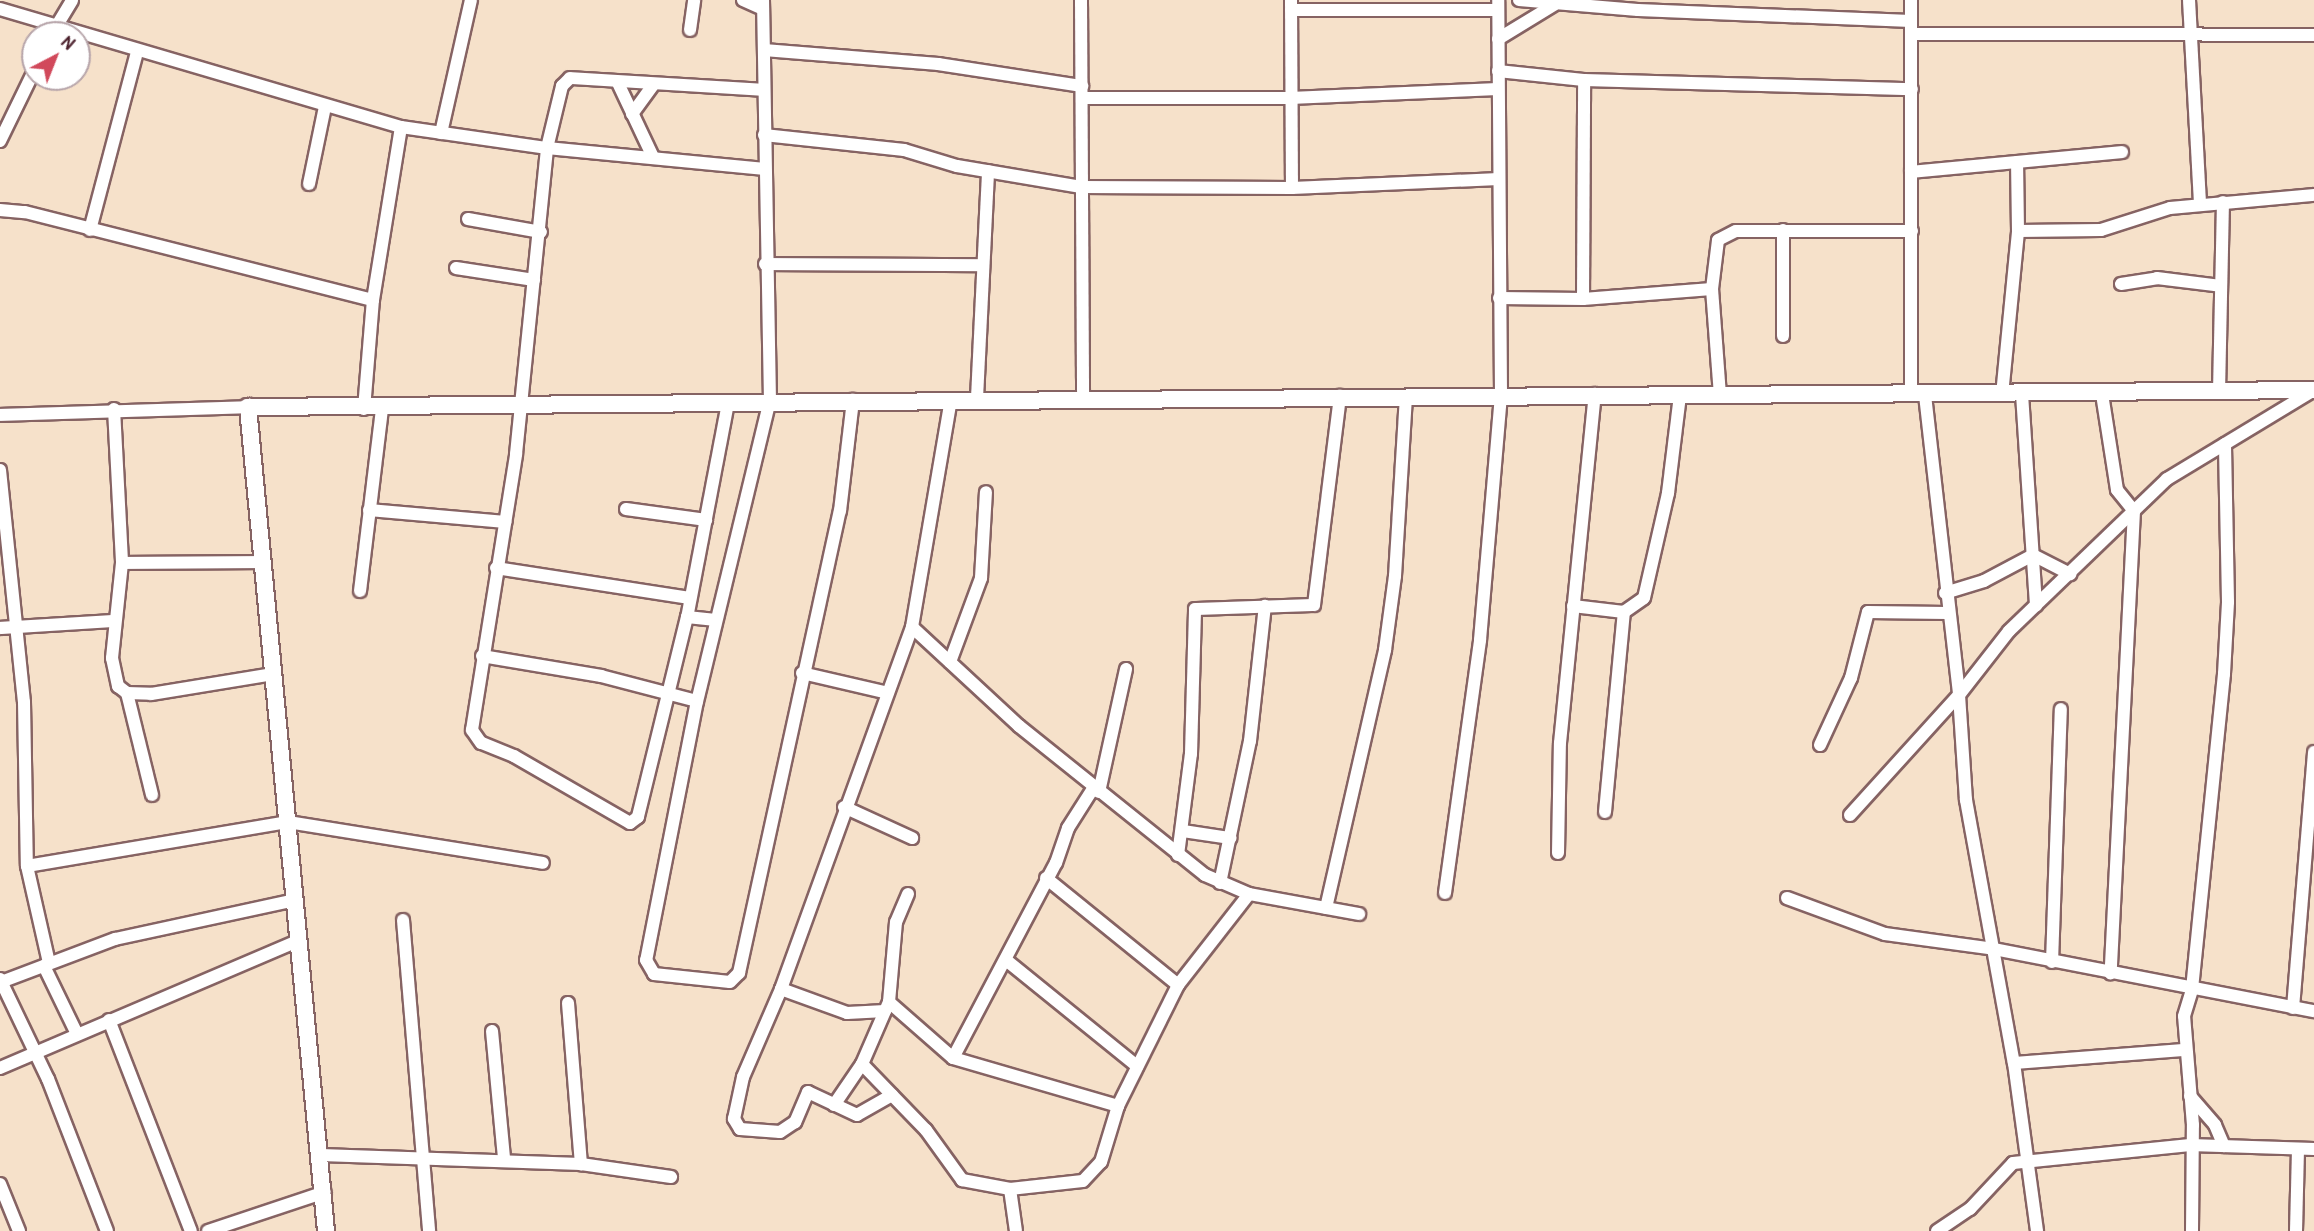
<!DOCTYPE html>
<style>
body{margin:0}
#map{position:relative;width:2314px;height:1231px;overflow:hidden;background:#f6e1ca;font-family:"Patrick Hand",sans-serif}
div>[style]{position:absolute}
.roads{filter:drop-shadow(2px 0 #866363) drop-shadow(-2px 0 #866363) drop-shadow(0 2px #866363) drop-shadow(0 -2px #866363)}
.minor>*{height:12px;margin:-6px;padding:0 6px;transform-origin:6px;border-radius:6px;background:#fff}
.tertiary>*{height:16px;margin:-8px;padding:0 8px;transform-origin:8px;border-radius:8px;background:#fff}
span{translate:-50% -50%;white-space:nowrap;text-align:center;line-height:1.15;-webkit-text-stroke:5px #fff;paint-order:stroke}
.north{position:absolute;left:21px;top:21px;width:70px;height:70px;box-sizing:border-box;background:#fff;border:2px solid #b7a5aa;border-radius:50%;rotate:42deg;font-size:19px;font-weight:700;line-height:28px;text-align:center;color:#4a1f2b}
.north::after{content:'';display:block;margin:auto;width:24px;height:32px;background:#d1495b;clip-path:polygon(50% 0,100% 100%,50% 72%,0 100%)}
</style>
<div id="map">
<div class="roads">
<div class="minor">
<i style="left:743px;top:0;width:22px;rotate:24deg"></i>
<i style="left:763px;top:0;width:400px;rotate:89deg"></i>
<i style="left:770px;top:400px;width:310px;rotate:103.6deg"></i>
<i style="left:697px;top:701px;width:264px;rotate:101.1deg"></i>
<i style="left:646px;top:960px;width:16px;rotate:60deg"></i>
<i style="left:654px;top:974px;width:76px;rotate:6deg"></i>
<i style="left:730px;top:982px;width:13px;rotate:-45deg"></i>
<i style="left:739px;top:973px;width:473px;rotate:-77.7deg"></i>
<i style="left:840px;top:511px;width:112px;rotate:-83.3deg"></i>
<i style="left:1081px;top:0;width:400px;rotate:89.7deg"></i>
<i style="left:1291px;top:0;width:188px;rotate:89.7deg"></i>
<i style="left:1519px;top:0;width:119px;rotate:4.8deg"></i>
<i style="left:1638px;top:10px;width:273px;rotate:2.3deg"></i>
<i style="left:2189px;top:0;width:204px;rotate:86.9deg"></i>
<i style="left:0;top:9px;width:418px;rotate:16.4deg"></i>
<i style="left:401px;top:127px;width:148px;rotate:8.2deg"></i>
<i style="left:547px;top:148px;width:219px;rotate:5.5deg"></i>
<i style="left:1291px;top:10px;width:207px"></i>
<i style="left:690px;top:30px;width:30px;rotate:-82deg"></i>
<i style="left:53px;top:32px;width:37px;rotate:-59deg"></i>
<i style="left:1911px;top:34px;width:403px;rotate:0.1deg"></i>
<i style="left:1498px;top:39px;width:66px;rotate:-31.3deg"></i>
<i style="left:764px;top:50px;width:175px;rotate:4.6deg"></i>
<i style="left:938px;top:64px;width:146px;rotate:8.7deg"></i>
<i style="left:1498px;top:71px;width:86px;rotate:6deg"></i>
<i style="left:1584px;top:80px;width:328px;rotate:1.6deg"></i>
<i style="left:618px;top:83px;width:82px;rotate:64.7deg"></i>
<i style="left:1082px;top:98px;width:208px"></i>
<i style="left:1290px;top:98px;width:208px;rotate:-2.5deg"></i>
<i style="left:632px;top:114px;width:36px;rotate:-54deg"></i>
<i style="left:441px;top:133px;width:136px;rotate:-77.3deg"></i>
<i style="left:764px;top:135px;width:141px;rotate:6.1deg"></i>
<i style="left:904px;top:150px;width:55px;rotate:16.8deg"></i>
<i style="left:957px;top:166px;width:126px;rotate:9.6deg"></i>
<i style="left:1081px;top:187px;width:211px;rotate:0.3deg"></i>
<i style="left:1292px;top:188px;width:207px;rotate:-2.5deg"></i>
<i style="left:0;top:141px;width:80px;rotate:-64.1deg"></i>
<i style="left:1911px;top:172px;width:212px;rotate:-5.4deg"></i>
<i style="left:309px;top:184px;width:79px;rotate:-78.3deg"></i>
<i style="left:0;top:210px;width:25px;rotate:5deg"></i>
<i style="left:25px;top:212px;width:359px;rotate:14.2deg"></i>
<i style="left:468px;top:219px;width:74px;rotate:10.1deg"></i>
<i style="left:90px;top:230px;width:184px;rotate:-75.2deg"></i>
<i style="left:2018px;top:231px;width:83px;rotate:-0.7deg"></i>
<i style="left:2101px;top:230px;width:72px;rotate:-17.7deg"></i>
<i style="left:2170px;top:208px;width:145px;rotate:-5.2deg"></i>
<i style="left:765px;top:264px;width:217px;rotate:0.3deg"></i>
<i style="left:456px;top:268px;width:79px;rotate:8.7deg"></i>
<i style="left:2121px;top:284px;width:36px;rotate:-9deg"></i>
<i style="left:2157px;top:278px;width:64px;rotate:7.1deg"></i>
<i style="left:1712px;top:289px;width:106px;rotate:85.7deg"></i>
<i style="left:1499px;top:298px;width:84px;rotate:0.7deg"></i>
<i style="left:1583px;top:299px;width:129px;rotate:-4.4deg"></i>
<i style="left:1712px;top:289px;width:49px;rotate:-83deg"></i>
<i style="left:1718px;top:240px;width:20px;rotate:-27deg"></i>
<i style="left:1736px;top:231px;width:176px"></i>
<i style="left:1583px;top:299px;width:219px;rotate:-89.7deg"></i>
<i style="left:1783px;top:336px;width:106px;rotate:-90deg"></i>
<i style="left:2219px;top:392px;width:190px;rotate:-88.8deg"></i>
<i style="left:2022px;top:394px;width:212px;rotate:86.2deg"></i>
<i style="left:2102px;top:394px;width:97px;rotate:81.1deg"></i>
<i style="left:2117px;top:490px;width:27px;rotate:51deg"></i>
<i style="left:2134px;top:511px;width:463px;rotate:92.9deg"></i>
<i style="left:1911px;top:395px;width:395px;rotate:-90deg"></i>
<i style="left:1925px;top:395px;width:302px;rotate:83.5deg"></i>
<i style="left:1959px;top:695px;width:105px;rotate:86.2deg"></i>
<i style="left:1966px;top:800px;width:267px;rotate:79.7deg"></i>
<i style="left:2014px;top:1063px;width:170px;rotate:82.2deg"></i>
<i style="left:2002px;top:395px;width:165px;rotate:-84.4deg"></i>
<i style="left:2018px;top:231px;width:69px;rotate:-90.8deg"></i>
<i style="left:977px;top:398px;width:227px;rotate:-87.2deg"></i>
<i style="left:728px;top:403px;width:218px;rotate:100.8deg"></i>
<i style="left:687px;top:617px;width:206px;rotate:103.8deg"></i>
<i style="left:638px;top:817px;width:10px;rotate:143deg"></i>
<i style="left:630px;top:823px;width:134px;rotate:-150deg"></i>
<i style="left:514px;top:756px;width:35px;rotate:-158deg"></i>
<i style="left:481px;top:743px;width:16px;rotate:-125deg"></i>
<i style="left:472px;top:730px;width:279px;rotate:-80.9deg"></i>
<i style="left:516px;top:454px;width:308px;rotate:-84.2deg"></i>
<i style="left:547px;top:148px;width:64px;rotate:-76.4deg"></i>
<i style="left:562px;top:86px;width:11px;rotate:-45deg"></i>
<i style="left:570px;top:78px;width:194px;rotate:3.5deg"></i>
<i style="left:114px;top:409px;width:154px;rotate:87deg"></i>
<i style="left:122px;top:563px;width:96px;rotate:96deg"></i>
<i style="left:112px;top:658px;width:29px;rotate:78deg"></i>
<i style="left:118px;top:686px;width:11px;rotate:38deg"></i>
<i style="left:127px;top:693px;width:24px;rotate:2deg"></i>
<i style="left:151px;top:694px;width:124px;rotate:-9.3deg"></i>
<i style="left:364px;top:409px;width:109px;rotate:-85.3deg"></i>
<i style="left:373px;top:300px;width:175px;rotate:-80.8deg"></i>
<i style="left:0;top:415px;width:248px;rotate:-1.8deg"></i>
<i style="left:0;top:470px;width:233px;rotate:84.1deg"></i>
<i style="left:24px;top:702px;width:164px;rotate:89deg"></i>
<i style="left:27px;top:866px;width:99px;rotate:77.2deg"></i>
<i style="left:626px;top:509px;width:81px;rotate:7.8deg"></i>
<i style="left:369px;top:510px;width:137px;rotate:5deg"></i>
<i style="left:122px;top:563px;width:140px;rotate:-0.4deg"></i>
<i style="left:496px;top:568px;width:196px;rotate:8.8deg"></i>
<i style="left:360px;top:591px;width:184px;rotate:-83.1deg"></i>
<i style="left:1945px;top:593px;width:41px;rotate:-17.1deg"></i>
<i style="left:1984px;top:581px;width:55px;rotate:-28deg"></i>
<i style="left:2033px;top:555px;width:42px;rotate:27.2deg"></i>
<i style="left:1573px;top:606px;width:51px;rotate:6.7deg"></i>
<i style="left:1624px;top:612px;width:24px;rotate:-35deg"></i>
<i style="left:1644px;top:598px;width:108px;rotate:-77.1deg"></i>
<i style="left:1668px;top:493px;width:99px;rotate:-83deg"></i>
<i style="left:687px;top:617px;width:29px;rotate:6deg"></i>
<i style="left:912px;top:627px;width:146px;rotate:42.8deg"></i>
<i style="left:1019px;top:726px;width:238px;rotate:38.7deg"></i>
<i style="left:1205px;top:875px;width:48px;rotate:23.4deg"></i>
<i style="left:1249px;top:894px;width:112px;rotate:10.3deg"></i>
<i style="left:0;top:628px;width:115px;rotate:-3.5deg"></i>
<i style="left:482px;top:656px;width:121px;rotate:9.5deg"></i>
<i style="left:601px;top:676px;width:99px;rotate:14.6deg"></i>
<i style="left:950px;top:662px;width:90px;rotate:-69.7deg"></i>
<i style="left:981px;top:578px;width:86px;rotate:-86.7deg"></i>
<i style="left:802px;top:673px;width:88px;rotate:13.1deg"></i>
<i style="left:127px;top:693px;width:105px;rotate:76.2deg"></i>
<i style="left:1820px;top:745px;width:74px;rotate:-65.2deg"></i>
<i style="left:1851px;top:678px;width:68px;rotate:-75.6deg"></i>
<i style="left:1868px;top:612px;width:79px;rotate:0.7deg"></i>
<i style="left:1099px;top:792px;width:126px;rotate:-77.6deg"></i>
<i style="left:844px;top:807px;width:75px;rotate:24.5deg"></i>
<i style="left:1605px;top:812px;width:201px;rotate:-84.6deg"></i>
<i style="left:1850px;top:815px;width:162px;rotate:-47.8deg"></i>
<i style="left:1959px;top:695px;width:81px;rotate:-52deg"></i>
<i style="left:2009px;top:631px;width:219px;rotate:-43.9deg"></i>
<i style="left:2167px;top:479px;width:172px;rotate:-31.2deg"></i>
<i style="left:1183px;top:831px;width:48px;rotate:8.5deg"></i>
<i style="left:1558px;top:853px;width:110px;rotate:-89deg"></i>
<i style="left:1560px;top:743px;width:351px;rotate:-84.3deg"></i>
<i style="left:1178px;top:855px;width:102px;rotate:-82.7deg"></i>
<i style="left:1191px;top:754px;width:145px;rotate:-88.4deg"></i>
<i style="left:1195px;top:609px;width:119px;rotate:-1.9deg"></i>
<i style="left:1314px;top:605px;width:211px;rotate:-82.9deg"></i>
<i style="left:27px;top:866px;width:265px;rotate:-9.6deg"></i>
<i style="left:288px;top:822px;width:258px;rotate:9.1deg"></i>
<i style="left:1046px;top:878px;width:170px;rotate:39deg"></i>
<i style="left:1220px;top:883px;width:145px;rotate:-78.1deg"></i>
<i style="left:1250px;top:741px;width:136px;rotate:-83.7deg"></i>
<i style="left:1445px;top:893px;width:255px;rotate:-82.1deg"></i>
<i style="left:1480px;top:640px;width:247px;rotate:-85.1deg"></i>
<i style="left:1501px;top:394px;width:394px;rotate:-90.4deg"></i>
<i style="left:908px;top:894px;width:30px;rotate:113deg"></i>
<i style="left:896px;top:922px;width:80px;rotate:95deg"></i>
<i style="left:889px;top:1002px;width:85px;rotate:41.2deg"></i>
<i style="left:953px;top:1058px;width:172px;rotate:16.2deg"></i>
<i style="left:1787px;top:898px;width:104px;rotate:20.2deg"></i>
<i style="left:1885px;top:934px;width:110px;rotate:7.8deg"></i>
<i style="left:1994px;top:949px;width:326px;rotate:11deg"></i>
<i style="left:1326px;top:908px;width:265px;rotate:-77.1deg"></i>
<i style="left:1385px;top:650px;width:75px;rotate:-82.3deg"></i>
<i style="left:1395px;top:576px;width:180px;rotate:-86.5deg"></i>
<i style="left:403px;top:920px;width:312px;rotate:85.2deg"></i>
<i style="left:1006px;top:960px;width:169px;rotate:39deg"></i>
<i style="left:2052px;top:962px;width:253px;rotate:-88deg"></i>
<i style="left:44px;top:966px;width:76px;rotate:64.1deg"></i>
<i style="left:0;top:979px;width:111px;rotate:64.4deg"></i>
<i style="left:48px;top:1079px;width:163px;rotate:68.8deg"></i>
<i style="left:1px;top:982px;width:122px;rotate:-20.7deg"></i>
<i style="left:115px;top:939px;width:185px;rotate:-12.2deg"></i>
<i style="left:781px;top:989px;width:70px;rotate:20deg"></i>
<i style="left:847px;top:1013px;width:38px;rotate:-3deg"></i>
<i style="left:568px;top:1003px;width:162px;rotate:85.4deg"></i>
<i style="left:2293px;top:1008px;width:257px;rotate:-85.3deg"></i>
<i style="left:109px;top:1020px;width:226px;rotate:68.8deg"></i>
<i style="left:492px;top:1031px;width:129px;rotate:84.6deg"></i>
<i style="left:953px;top:1058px;width:221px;rotate:-62.2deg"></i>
<i style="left:1056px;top:863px;width:37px;rotate:-71deg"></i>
<i style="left:1068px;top:828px;width:49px;rotate:-57.6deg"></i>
<i style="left:2014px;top:1063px;width:170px;rotate:-4.4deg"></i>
<i style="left:862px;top:1064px;width:92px;rotate:45.9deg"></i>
<i style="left:926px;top:1130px;width:62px;rotate:54.2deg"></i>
<i style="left:962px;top:1180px;width:49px;rotate:10.6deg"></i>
<i style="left:1010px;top:1189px;width:73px;rotate:-6.3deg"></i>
<i style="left:1083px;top:1181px;width:26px;rotate:-47deg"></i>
<i style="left:1101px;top:1162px;width:59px;rotate:-73.1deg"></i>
<i style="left:1118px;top:1106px;width:135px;rotate:-63.6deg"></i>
<i style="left:1178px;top:985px;width:115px;rotate:-52deg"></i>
<i style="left:0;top:1068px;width:326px;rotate:-23.1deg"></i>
<i style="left:892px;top:1095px;width:40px;rotate:150.3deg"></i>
<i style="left:857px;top:1115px;width:54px;rotate:-154.9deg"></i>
<i style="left:808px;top:1092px;width:33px;rotate:113deg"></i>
<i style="left:795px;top:1122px;width:18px;rotate:146deg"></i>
<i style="left:780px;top:1132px;width:40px;rotate:-175.7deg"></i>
<i style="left:740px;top:1129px;width:12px;rotate:-121deg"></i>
<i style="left:734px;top:1119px;width:43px;rotate:-77.9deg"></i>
<i style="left:743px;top:1077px;width:96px;rotate:-66.6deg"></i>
<i style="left:781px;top:989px;width:385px;rotate:-70.1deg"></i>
<i style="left:912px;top:627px;width:231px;rotate:-80.3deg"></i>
<i style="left:2190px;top:1096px;width:38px;rotate:49deg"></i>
<i style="left:2215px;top:1125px;width:23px;rotate:67deg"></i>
<i style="left:834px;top:1105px;width:50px;rotate:-55.7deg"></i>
<i style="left:862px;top:1064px;width:68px;rotate:-66.5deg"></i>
<i style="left:321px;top:1155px;width:260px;rotate:2deg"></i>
<i style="left:581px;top:1164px;width:91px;rotate:8.2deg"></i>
<i style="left:0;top:1184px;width:51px;rotate:68deg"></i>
<i style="left:1010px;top:1189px;width:42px;rotate:81.9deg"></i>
<i style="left:208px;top:1231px;width:123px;rotate:-18.4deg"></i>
<i style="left:1937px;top:1231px;width:40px;rotate:-34deg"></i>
<i style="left:1970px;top:1209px;width:63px;rotate:-46.9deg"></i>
<i style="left:2013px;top:1163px;width:178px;rotate:-5.8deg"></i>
<i style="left:2190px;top:1145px;width:124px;rotate:1.8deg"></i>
<i style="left:2192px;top:1231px;width:106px;rotate:-89.5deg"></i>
<i style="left:2193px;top:1125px;width:109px;rotate:-94.7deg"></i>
<i style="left:2184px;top:1016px;width:28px;rotate:-73deg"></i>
<i style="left:2192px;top:989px;width:317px;rotate:-84.2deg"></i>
<i style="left:2224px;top:674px;width:72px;rotate:-86.8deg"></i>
<i style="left:2228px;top:602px;width:158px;rotate:-91.1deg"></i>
<i style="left:2296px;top:1231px;width:82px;rotate:-88.6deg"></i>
</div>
<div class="tertiary">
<i style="left:326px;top:1231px;width:828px;rotate:-95.41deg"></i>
<i style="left:248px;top:407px;width:2066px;rotate:-0.47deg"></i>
</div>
</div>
<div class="north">N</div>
</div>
